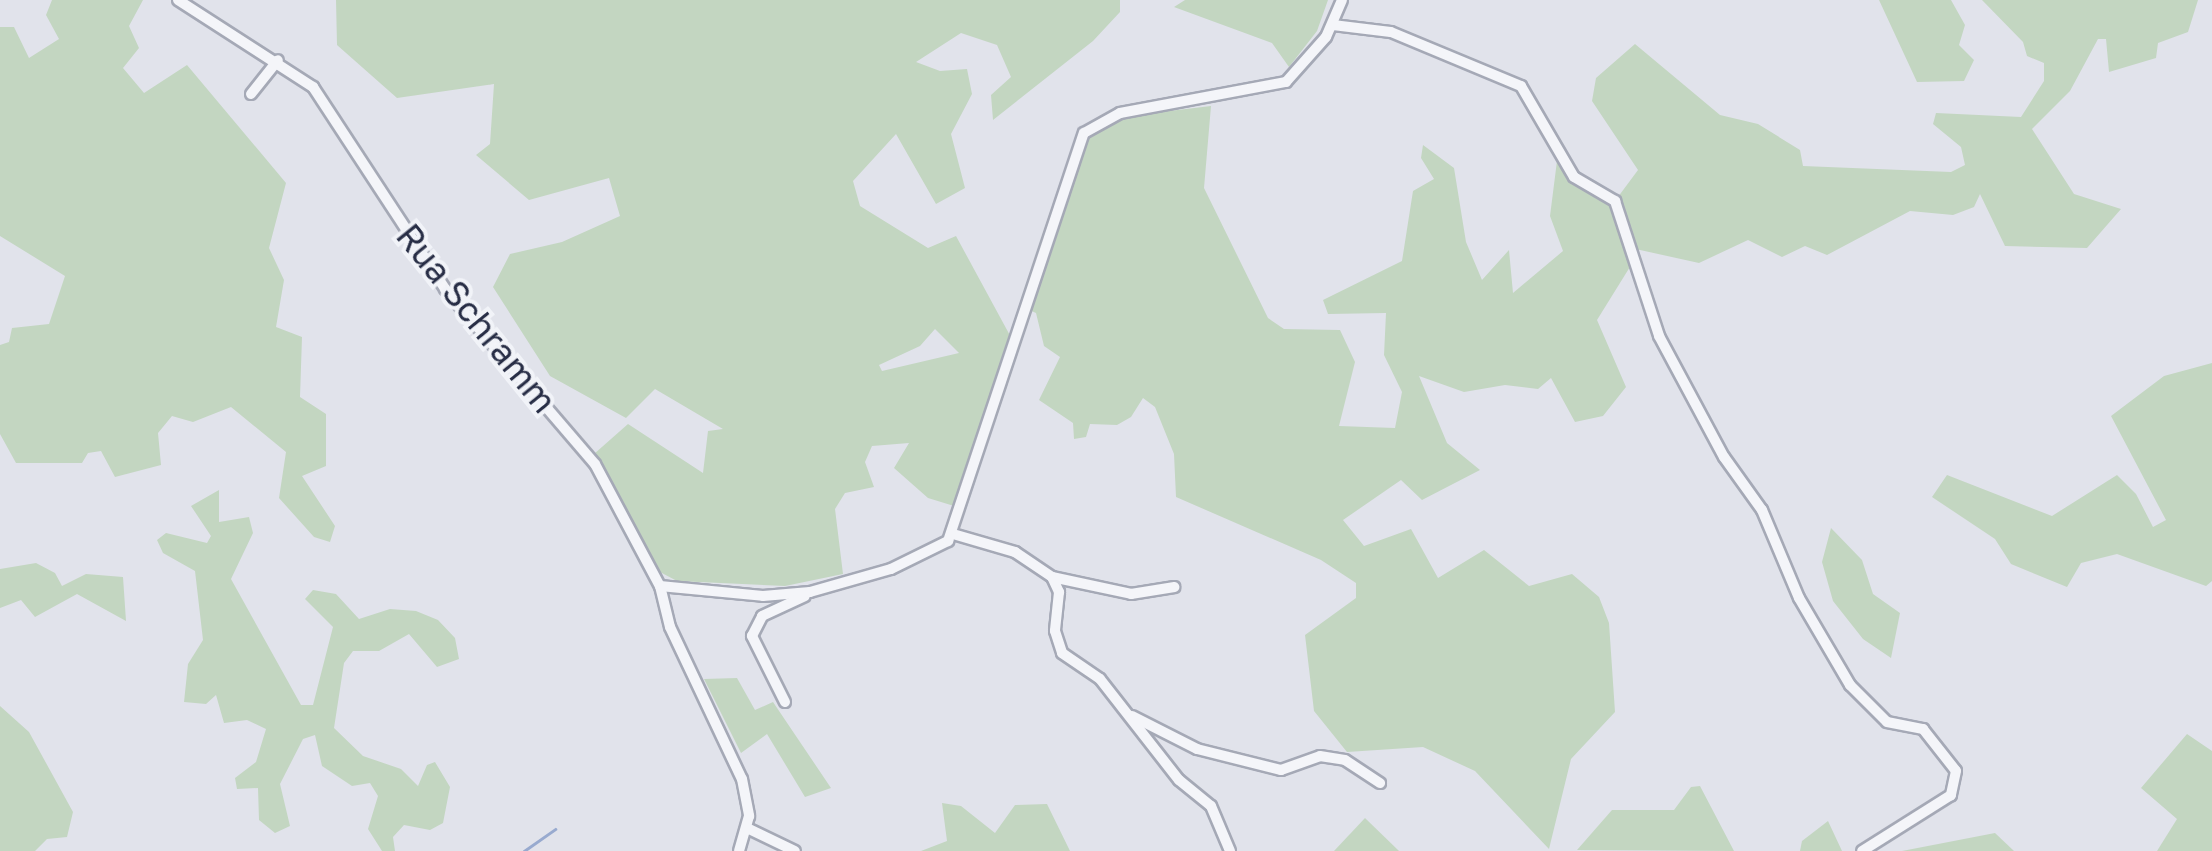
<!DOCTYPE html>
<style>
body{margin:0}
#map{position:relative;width:2212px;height:851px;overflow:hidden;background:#e1e3eb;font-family:"Golos Text",sans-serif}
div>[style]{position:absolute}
.green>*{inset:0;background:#c3d6c1}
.stream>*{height:2.5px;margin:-1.25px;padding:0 1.25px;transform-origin:1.25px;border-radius:1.25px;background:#98aacf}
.roads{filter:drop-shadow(2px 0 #a5a9b6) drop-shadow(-2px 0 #a5a9b6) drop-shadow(0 2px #a5a9b6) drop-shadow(0 -2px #a5a9b6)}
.minor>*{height:10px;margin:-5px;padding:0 5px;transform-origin:5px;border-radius:5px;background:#f4f5f9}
span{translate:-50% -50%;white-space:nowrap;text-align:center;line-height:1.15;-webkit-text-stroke:8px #f1f3f8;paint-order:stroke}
.street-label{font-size:35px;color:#272d45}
</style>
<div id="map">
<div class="green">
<i style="clip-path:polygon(52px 0,143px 0,129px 26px,139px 48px,123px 68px,144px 93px,187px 65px,286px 183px,269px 248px,284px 280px,276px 327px,302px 337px,300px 397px,326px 414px,326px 466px,302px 476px,335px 526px,330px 542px,314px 537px,279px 498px,286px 452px,231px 407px,193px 422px,172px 416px,158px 433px,161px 465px,115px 477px,101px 451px,88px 453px,82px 463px,16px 463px,0 434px,0 345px,9px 342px,12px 328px,49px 324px,65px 276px,0 236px,0 27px,14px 27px,29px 58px,59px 39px,46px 15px)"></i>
<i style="clip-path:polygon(evenodd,336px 0,1120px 0,1120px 12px,1093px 41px,993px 120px,991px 95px,1011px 77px,997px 45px,961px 33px,916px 62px,940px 71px,967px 69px,972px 94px,951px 134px,965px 188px,936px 204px,896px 134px,853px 181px,860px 206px,928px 248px,956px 236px,1013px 341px,954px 506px,928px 498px,894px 468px,909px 443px,872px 446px,865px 462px,874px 487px,845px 493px,835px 509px,843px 574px,785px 586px,677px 581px,660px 572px,594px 454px,628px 424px,703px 473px,708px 431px,723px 429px,655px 389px,626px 418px,550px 376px,493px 287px,510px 254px,562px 242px,620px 216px,609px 178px,529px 200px,476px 155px,490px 144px,494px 84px,397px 98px,337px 45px,336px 0,935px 329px,959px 353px,882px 371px,879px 365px,920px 346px,935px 329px)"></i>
<i style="clip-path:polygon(1185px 0,1328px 0,1317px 31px,1289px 67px,1272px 43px,1174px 7px)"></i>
<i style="clip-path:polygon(1879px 0,1951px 0,1965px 25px,1959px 45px,1974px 60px,1964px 81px,1917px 82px)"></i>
<i style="clip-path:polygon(1982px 0,2198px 0,2188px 32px,2158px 43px,2156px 58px,2109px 72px,2106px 39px,2098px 39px,2070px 91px,2032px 129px,2074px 194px,2121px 209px,2087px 248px,2005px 246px,1980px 194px,1974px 207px,1953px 215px,1910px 211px,1827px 255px,1805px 246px,1782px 257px,1748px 240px,1699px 263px,1631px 248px,1633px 262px,1597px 320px,1626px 387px,1603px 416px,1575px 422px,1551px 378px,1538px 389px,1505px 385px,1464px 392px,1419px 376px,1447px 443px,1480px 470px,1422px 500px,1401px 480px,1343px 520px,1364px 546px,1411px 529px,1438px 578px,1484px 550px,1529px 586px,1572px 574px,1599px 597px,1609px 623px,1615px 712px,1571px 759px,1549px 849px,1475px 771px,1423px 747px,1347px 752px,1314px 711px,1305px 635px,1356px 598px,1356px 583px,1321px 560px,1176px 497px,1174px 454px,1155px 407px,1143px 398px,1131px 417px,1117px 425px,1090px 424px,1086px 437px,1074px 439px,1073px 423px,1039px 400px,1060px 357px,1044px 346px,1036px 313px,1025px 308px,1068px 202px,1081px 143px,1119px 117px,1211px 106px,1204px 188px,1268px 318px,1284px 329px,1340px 330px,1355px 362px,1339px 426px,1395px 428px,1402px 392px,1384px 355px,1386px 313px,1328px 314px,1323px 300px,1402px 261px,1413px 191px,1434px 179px,1421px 158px,1423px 145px,1454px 168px,1466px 242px,1482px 280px,1509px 250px,1513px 293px,1563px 251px,1550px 216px,1558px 153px,1574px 177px,1615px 201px,1638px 170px,1592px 101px,1596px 78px,1635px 44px,1720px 115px,1758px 124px,1800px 150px,1803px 166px,1951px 172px,1965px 165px,1961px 147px,1933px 124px,1936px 113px,2021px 117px,2044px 81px,2044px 63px,2027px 56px,2023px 42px)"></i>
<i style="clip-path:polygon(2212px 363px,2212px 581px,2206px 586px,2117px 554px,2081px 563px,2067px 587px,2011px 564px,1995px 539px,1932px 497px,1947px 475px,2052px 516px,2117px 475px,2136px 494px,2153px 527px,2166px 520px,2111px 416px,2164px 376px)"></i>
<i style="clip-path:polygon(219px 490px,219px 522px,249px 517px,253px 533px,231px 579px,301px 705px,313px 705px,333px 627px,305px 599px,313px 590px,336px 594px,359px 619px,390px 609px,416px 611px,438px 620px,455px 638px,459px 659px,437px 667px,409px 634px,379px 651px,353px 651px,344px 663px,334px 728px,363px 756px,401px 769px,418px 786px,427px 765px,435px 762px,450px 787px,443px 823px,430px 830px,404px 825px,393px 837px,395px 851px,382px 851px,368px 829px,378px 796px,370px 783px,352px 786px,322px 766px,315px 735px,303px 739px,280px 784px,290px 826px,275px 833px,259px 820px,258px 788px,237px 789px,235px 778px,256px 762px,266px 729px,247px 720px,224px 723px,216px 695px,206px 704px,184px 702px,188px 664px,203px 640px,195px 571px,163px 553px,157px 540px,166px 533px,207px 543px,211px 536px,191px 506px)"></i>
<i style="clip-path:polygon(1831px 528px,1862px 560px,1873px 594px,1900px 613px,1891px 658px,1863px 639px,1833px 601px,1822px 562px)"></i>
<i style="clip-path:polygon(36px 563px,55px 573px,62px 586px,86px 574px,123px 577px,126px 621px,77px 594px,35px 617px,21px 600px,0 608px,0 569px)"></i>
<i style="clip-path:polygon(737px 678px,755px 710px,773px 702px,831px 788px,805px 797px,767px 734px,741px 753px,704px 679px)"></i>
<i style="clip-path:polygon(0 706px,29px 732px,73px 812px,67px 837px,47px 839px,35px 851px,0 851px)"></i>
<i style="clip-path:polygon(2187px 734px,2212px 751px,2212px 851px,2157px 851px,2177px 819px,2141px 788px)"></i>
<i style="clip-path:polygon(1700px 786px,1734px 851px,1577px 850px,1612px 810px,1674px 810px,1691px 787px)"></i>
<i style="clip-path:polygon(942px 803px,961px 806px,995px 833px,1015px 805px,1047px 804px,1070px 851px,921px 851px,947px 841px)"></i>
<i style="clip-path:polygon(1365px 818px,1399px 851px,1334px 851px)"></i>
<i style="clip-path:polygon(1828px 821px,1842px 851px,1800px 851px,1802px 841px)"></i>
<i style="clip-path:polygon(1995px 833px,2014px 851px,1902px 851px)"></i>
</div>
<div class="stream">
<i style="left:524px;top:851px;width:38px;rotate:-35deg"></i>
</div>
<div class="roads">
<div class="minor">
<i style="left:178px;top:0;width:161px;rotate:32.8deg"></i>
<i style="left:313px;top:87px;width:241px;rotate:56.8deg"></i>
<i style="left:445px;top:289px;width:230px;rotate:49.4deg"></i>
<i style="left:595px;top:464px;width:138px;rotate:62deg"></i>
<i style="left:660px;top:586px;width:42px;rotate:76.3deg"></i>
<i style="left:670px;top:627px;width:168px;rotate:64.7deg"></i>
<i style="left:742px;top:779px;width:38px;rotate:79deg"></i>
<i style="left:749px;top:816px;width:36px;rotate:106deg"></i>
<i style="left:1333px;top:25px;width:58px;rotate:6.9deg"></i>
<i style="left:1391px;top:32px;width:141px;rotate:22.6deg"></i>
<i style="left:1521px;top:86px;width:105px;rotate:59.8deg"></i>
<i style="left:1574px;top:177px;width:48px;rotate:30.3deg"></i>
<i style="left:1615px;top:201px;width:142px;rotate:71.9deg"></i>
<i style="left:1659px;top:336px;width:137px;rotate:61.8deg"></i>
<i style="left:1724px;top:457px;width:65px;rotate:54.4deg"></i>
<i style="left:1762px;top:510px;width:95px;rotate:67.2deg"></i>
<i style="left:1799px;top:598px;width:101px;rotate:59.6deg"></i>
<i style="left:1850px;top:685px;width:52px;rotate:45deg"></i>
<i style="left:1887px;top:722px;width:37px;rotate:11deg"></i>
<i style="left:1923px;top:729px;width:53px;rotate:51.8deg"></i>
<i style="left:1956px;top:771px;width:25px;rotate:102deg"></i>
<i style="left:1951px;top:795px;width:105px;rotate:147.8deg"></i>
<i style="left:251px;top:94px;width:43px;rotate:-51.5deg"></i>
<i style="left:953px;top:534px;width:65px;rotate:16.2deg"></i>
<i style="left:1015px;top:552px;width:45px;rotate:34deg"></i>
<i style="left:1052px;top:577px;width:17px;rotate:65deg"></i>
<i style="left:1059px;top:592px;width:39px;rotate:96deg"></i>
<i style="left:1055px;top:631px;width:23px;rotate:72deg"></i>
<i style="left:1062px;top:653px;width:46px;rotate:34.4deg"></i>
<i style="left:1100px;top:679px;width:128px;rotate:52deg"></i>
<i style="left:1179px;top:780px;width:41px;rotate:39.1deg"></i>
<i style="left:1211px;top:806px;width:49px;rotate:67.1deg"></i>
<i style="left:1052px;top:577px;width:81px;rotate:12.1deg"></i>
<i style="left:1131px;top:594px;width:44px;rotate:-9.2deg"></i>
<i style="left:660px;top:586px;width:103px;rotate:5.5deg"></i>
<i style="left:763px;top:596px;width:47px;rotate:-4.9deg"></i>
<i style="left:810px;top:592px;width:84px;rotate:-15.9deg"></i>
<i style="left:891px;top:569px;width:64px;rotate:-26.2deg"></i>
<i style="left:948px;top:541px;width:430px;rotate:-71.6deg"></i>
<i style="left:1084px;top:133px;width:41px;rotate:-29.1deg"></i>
<i style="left:1120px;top:113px;width:169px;rotate:-10.6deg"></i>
<i style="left:1286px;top:82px;width:60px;rotate:-48.4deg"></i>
<i style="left:1326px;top:37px;width:40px;rotate:-66.6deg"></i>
<i style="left:785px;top:702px;width:74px;rotate:-116.6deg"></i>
<i style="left:752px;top:636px;width:22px;rotate:-63deg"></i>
<i style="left:762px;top:616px;width:47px;rotate:-24.9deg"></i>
<i style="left:1132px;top:716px;width:73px;rotate:26.9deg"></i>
<i style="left:1197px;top:749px;width:87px;rotate:14deg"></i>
<i style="left:1281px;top:770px;width:41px;rotate:-19.7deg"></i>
<i style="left:1320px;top:756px;width:25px;rotate:9deg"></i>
<i style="left:1345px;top:760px;width:42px;rotate:33.3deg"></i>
<i style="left:747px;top:828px;width:53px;rotate:25.6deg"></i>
</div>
</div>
<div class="street-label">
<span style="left:477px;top:318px;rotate:51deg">Rua Schramm</span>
</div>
</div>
